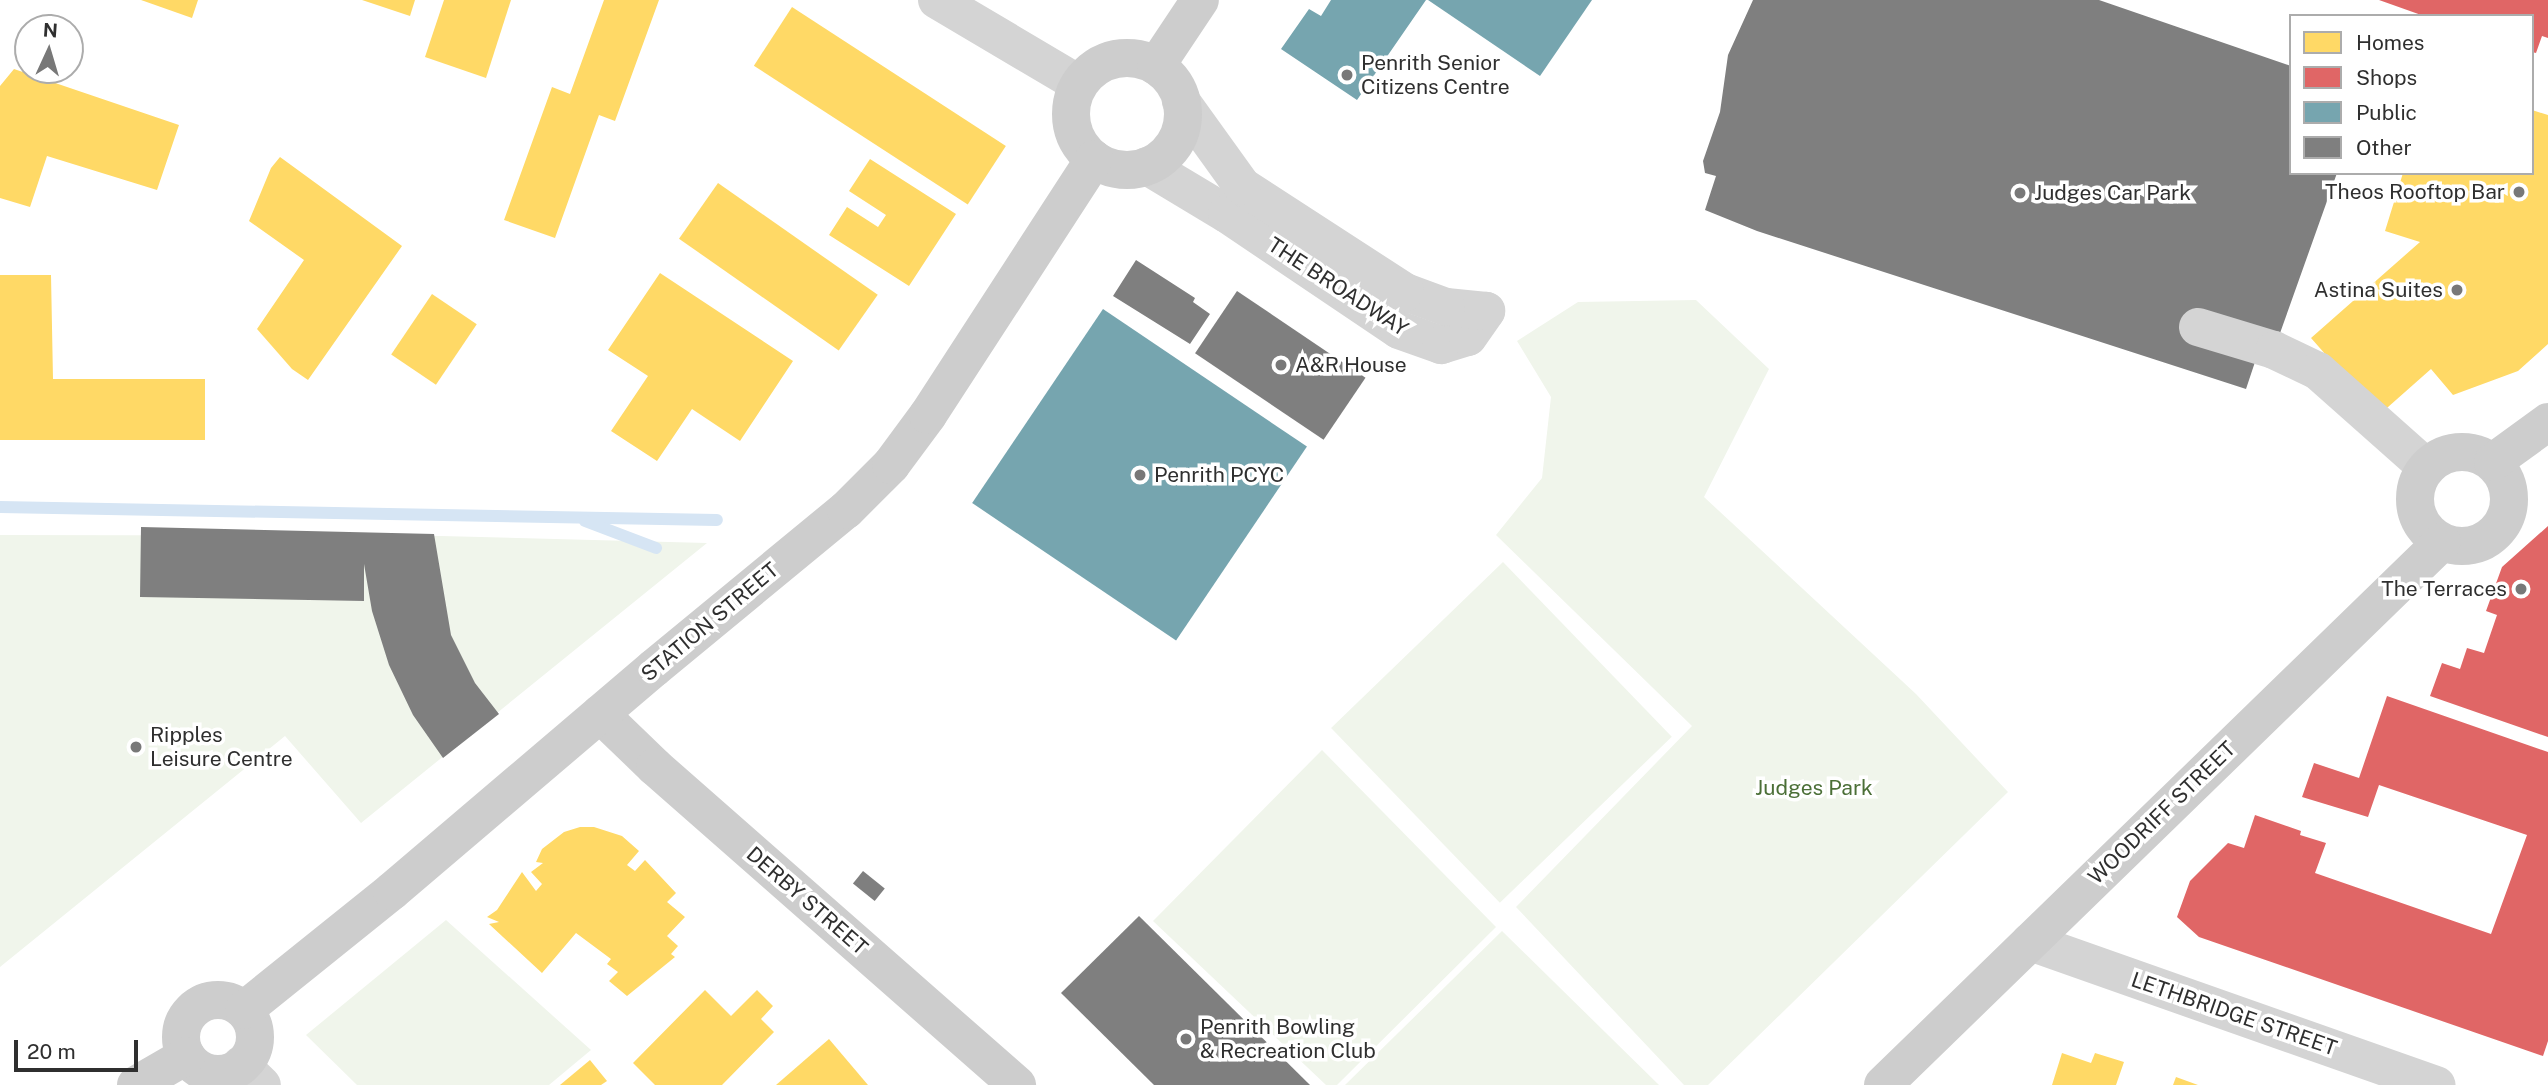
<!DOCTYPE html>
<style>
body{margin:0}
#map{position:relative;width:2548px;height:1085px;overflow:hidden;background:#fff;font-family:"Public Sans",sans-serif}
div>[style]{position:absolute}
.green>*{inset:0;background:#f0f5eb;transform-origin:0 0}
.homes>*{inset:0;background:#ffd966;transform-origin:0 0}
.shops>*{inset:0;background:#e06666}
.public>*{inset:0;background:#76a5af;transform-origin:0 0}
.stream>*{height:12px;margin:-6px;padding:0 6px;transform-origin:6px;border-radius:6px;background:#d6e5f4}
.building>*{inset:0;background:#7f7f7f;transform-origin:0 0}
.street>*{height:38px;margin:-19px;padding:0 19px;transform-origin:19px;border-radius:19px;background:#d4d4d4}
.secondary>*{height:38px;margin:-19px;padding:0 19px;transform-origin:19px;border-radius:19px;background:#cdcdcd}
.secondary>.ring{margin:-19px;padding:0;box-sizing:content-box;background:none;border:38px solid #cdcdcd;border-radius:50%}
.dots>*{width:19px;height:19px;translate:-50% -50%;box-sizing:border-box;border:4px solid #fff;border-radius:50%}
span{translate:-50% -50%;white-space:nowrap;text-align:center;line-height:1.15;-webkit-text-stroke:7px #fff;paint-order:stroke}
.poi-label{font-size:21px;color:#2f2f2f}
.left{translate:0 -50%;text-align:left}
.right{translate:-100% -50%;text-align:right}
.street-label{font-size:21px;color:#2f2f2f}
.park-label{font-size:21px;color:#4b6f37}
.legend{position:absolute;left:2289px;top:14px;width:245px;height:161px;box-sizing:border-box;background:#fff;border:2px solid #acacac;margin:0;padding:9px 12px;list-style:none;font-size:21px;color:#2f2f2f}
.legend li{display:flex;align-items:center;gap:14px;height:35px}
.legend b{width:35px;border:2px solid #acacac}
.north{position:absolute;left:14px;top:14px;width:70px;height:70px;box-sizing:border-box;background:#fff;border:2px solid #acacac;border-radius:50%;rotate:4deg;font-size:19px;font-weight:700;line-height:28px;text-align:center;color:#2f2f2f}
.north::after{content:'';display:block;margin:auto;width:24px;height:32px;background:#787878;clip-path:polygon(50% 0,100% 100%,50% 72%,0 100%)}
.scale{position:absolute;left:14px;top:1040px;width:124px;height:32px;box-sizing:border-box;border:4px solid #2f2f2f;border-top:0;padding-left:9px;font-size:21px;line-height:24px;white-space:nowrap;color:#2f2f2f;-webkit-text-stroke:5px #fff;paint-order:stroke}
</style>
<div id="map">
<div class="green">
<i style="clip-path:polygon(1696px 300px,1769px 369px,1704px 497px,1916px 694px,2008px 792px,1708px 1085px,1684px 1085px,1516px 907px,1692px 726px,1496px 535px,1542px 478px,1551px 397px,1517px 341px,1578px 302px)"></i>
<i style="clip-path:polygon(0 535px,441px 536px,707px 543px,361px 823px,285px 736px,0 967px)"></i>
<i style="left:1503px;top:562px;width:243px;height:239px;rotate:46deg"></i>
<i style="clip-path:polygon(1322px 750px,1496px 927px,1337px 1085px,1326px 1085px,1153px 921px)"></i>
<i style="clip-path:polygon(446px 920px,591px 1050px,549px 1085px,357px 1085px,306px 1035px)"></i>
<i style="clip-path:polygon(1502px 931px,1659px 1085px,1345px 1085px)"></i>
</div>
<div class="homes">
<i style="clip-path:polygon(141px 0,198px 0,192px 18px)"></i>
<i style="clip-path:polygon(362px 0,415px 0,410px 16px)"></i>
<i style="clip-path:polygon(444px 0,511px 0,486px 78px,425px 57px)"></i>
<i style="clip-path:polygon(604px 0,659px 0,615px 121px,599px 115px,555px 238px,504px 220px,552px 87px,570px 94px)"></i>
<i style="left:792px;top:7px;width:255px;height:70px;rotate:33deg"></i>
<i style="clip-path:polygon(14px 69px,179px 125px,157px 190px,47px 156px,30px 207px,0 198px,0 86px)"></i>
<i style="clip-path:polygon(2532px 110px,2548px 115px,2548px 344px,2518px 371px,2453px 395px,2431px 369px,2379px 415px,2311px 338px,2420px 242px,2385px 231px,2403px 173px,2532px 173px)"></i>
<i style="clip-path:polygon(280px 157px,402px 246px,308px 380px,292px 369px,257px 329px,304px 260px,249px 221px,271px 168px)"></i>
<i style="clip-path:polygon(870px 159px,956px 214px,909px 286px,829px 235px,847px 207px,878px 227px,886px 215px,849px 191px)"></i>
<i style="left:718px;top:183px;width:195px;height:68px;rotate:35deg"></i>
<i style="clip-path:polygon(660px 273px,793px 361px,740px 441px,692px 409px,657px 461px,611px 431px,648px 376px,608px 350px)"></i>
<i style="clip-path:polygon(0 275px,51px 275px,53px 379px,205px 379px,205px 440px,0 440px)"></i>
<i style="left:432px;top:294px;width:54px;height:73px;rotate:34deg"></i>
<i style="clip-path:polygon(580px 827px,594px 827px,622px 836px,639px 851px,627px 865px,635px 871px,645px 860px,676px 893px,667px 902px,685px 917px,667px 936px,678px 946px,671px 954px,675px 957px,627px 996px,609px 981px,618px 972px,607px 964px,611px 959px,576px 933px,542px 973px,489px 924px,499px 922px,487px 917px,497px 910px,522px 872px,536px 891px,542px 884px,531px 872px,543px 863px,536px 862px,542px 849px,564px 832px)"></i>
<i style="clip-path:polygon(705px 990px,731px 1016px,757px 990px,773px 1006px,761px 1019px,774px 1032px,722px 1085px,655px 1085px,633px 1063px)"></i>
<i style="clip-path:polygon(829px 1039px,868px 1085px,776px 1085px)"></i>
<i style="clip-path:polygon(2062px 1053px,2091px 1063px,2095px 1053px,2124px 1062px,2116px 1085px,2052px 1085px)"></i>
<i style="clip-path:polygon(590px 1060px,607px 1081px,601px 1085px,560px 1085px)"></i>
<i style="clip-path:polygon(2176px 1077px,2198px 1085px,2173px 1085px)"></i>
</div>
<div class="shops">
<i style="clip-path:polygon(2379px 0,2548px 0,2548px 38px,2542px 36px,2536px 53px,2532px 52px,2532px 16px,2424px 16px)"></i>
<i style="clip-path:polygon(2548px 526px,2548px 737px,2430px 696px,2442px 663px,2460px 669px,2467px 648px,2484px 653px,2497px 615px,2486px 611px,2502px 567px)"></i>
<i style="clip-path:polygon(2387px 696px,2548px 752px,2548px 1041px,2543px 1056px,2199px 937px,2177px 917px,2190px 881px,2228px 843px,2244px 848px,2255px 815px,2301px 831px,2300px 835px,2326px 843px,2315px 873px,2491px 934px,2527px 835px,2379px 785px,2368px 817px,2302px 797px,2314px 763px,2359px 778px)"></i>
</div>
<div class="public">
<i style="clip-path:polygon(1331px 0,1426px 0,1357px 100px,1281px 49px,1309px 9px,1321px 16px)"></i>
<i style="clip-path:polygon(1428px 0,1592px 0,1540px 76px)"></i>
<i style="left:1103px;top:309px;width:246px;height:234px;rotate:34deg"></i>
</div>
<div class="stream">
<i style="left:0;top:507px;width:717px;rotate:1.04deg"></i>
<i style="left:585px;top:521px;width:76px;rotate:20.8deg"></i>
</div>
<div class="building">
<i style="clip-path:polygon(1753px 0,2099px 0,2291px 66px,2291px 173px,2337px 173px,2274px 350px,2256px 359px,2246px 389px,1757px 231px,1705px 210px,1716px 176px,1705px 173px,1703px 161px,1720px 112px,1728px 55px)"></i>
<i style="clip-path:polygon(1136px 260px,1195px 298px,1193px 302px,1210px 314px,1190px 344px,1113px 296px)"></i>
<i style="left:1237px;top:291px;width:155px;height:75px;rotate:34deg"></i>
<i style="clip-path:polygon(141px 527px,434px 534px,451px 635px,475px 683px,499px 714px,443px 758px,413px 715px,389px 665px,372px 611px,364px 564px,364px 601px,140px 597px)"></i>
<i style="left:863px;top:871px;width:28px;height:16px;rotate:39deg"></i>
<i style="clip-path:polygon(1139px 916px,1310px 1085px,1154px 1085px,1061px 993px)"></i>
</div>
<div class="street">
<i style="left:937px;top:0;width:165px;rotate:30.6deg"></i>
<i style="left:1147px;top:166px;width:93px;rotate:31deg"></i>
<i style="left:1227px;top:214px;width:207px;rotate:34deg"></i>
<i style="left:1399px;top:330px;width:45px;rotate:19.7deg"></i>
<i style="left:1441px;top:345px;width:28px;rotate:-17deg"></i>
<i style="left:1468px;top:337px;width:32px;rotate:-55deg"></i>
<i style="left:1486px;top:311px;width:40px;rotate:-174.3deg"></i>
<i style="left:1446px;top:307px;width:44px;rotate:-159.9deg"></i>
<i style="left:1405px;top:292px;width:194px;rotate:-147deg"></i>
<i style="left:1242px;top:186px;width:105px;rotate:-125.7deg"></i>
<i style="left:2198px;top:327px;width:79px;rotate:16.8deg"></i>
<i style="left:2274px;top:350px;width:49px;rotate:25.5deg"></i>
<i style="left:2318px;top:371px;width:144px;rotate:41.6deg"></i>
<i style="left:2030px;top:942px;width:431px;rotate:19.4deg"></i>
<i style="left:241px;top:1065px;width:29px;rotate:44deg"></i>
</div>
<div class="secondary">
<i class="ring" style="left:1071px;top:58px;width:74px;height:74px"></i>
<i style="left:1156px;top:66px;width:79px;rotate:-56.3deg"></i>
<i class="ring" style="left:2415px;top:452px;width:56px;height:56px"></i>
<i style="left:2493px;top:462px;width:68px;rotate:-36deg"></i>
<i style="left:600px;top:714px;width:76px;rotate:43.9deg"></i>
<i style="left:655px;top:767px;width:482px;rotate:41.3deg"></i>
<i class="ring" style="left:181px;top:1000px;width:36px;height:36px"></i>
<i style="left:244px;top:1010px;width:190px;rotate:-38.8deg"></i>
<i style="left:392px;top:891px;width:344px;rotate:-40.4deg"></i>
<i style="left:654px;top:668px;width:249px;rotate:-39.5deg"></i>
<i style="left:846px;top:510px;width:64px;rotate:-45deg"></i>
<i style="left:891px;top:465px;width:62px;rotate:-53.5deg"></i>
<i style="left:928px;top:415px;width:305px;rotate:-57deg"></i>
<i style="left:136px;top:1085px;width:58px;rotate:-30.1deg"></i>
<i style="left:1883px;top:1085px;width:779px;rotate:-44.17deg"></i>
</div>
<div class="dots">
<i style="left:1347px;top:75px;background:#787878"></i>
<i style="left:2519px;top:192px;background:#787878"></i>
<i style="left:2020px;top:193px;background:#787878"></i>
<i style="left:2457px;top:290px;background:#787878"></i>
<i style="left:1281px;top:365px;background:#787878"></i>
<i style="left:1140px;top:475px;background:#787878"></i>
<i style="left:2521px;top:589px;background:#787878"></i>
<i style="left:136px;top:747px;background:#787878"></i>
<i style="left:1186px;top:1039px;background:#787878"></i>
</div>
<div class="poi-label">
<span class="left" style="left:1361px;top:75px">Penrith Senior<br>Citizens Centre</span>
<span class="right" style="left:2505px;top:192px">Theos Rooftop Bar</span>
<span class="left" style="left:2034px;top:193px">Judges Car Park</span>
<span class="right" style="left:2443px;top:290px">Astina Suites</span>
<span class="left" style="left:1295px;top:365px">A&amp;R House</span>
<span class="left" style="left:1154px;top:475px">Penrith PCYC</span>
<span class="right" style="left:2507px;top:589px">The Terraces</span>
<span class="left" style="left:150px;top:747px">Ripples<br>Leisure Centre</span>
<span class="left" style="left:1200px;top:1039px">Penrith Bowling<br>&amp; Recreation Club</span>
</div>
<div class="street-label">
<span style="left:1338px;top:287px;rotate:33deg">THE BROADWAY</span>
<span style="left:710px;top:622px;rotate:-40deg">STATION STREET</span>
<span style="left:2162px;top:813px;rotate:-44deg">WOODRIFF STREET</span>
<span style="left:807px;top:901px;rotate:41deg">DERBY STREET</span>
<span style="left:2234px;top:1014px;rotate:19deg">LETHBRIDGE STREET</span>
</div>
<div class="park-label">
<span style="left:1814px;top:788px">Judges Park</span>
</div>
<ul class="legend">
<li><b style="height:19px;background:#ffd966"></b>Homes</li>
<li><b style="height:19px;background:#e06666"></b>Shops</li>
<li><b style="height:19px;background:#76a5af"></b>Public</li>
<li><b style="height:19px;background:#7f7f7f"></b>Other</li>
</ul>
<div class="north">N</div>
<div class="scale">20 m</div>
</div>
